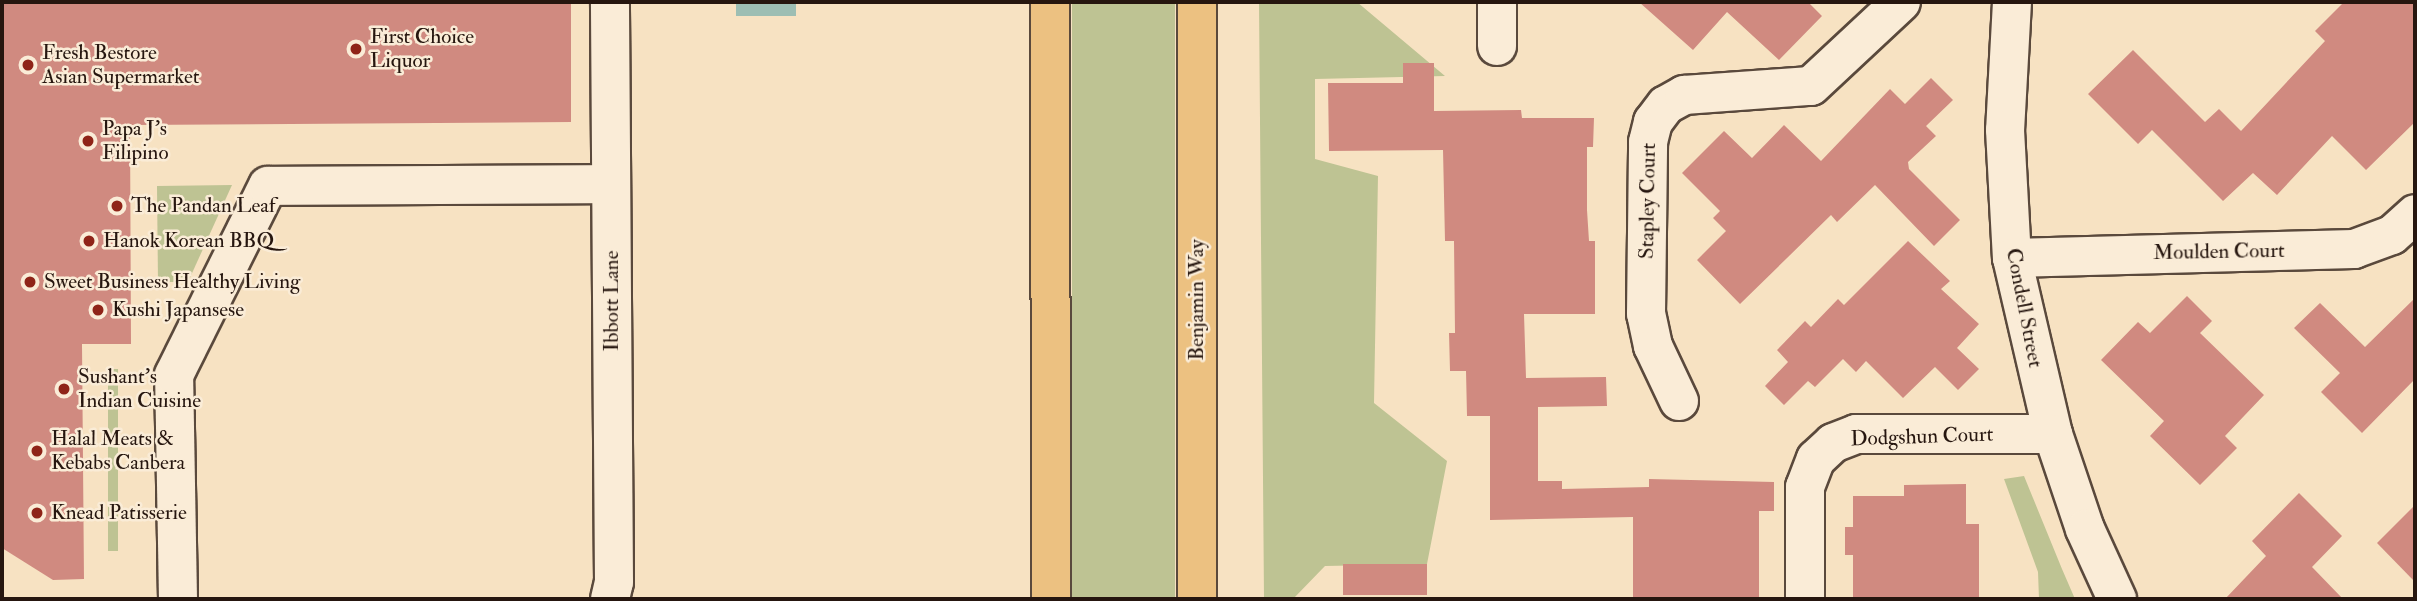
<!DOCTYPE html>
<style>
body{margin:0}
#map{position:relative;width:2417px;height:601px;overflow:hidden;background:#f7e2c2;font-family:"IM FELL Double Pica",serif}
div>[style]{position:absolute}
.green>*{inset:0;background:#bec393;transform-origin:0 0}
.water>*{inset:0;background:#9dbeb3;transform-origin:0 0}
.building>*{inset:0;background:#d08a80;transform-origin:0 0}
.roads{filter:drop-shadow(2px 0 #5a493c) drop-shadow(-2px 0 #5a493c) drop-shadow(0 2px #5a493c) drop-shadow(0 -2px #5a493c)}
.minor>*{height:38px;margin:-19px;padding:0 19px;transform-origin:19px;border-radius:19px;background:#faecd7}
.major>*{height:38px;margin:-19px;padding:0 19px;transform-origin:19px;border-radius:19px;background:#ecc181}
.dots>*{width:19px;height:19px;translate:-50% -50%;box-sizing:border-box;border:4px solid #faecd7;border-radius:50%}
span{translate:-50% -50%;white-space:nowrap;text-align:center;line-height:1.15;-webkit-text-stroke:5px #faecd7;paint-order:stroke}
.poi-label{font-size:21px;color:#26160f}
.left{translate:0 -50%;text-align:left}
.street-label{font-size:21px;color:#26160f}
.frame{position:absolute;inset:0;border:4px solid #26160f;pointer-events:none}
</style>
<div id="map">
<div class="green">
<i style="left:1072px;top:2px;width:103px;height:597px"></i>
<i style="clip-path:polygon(1259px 2px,1357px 2px,1445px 76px,1315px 79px,1315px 159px,1378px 176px,1374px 403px,1447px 461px,1427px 564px,1325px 566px,1293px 599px,1264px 599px)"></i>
<i style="clip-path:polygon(232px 185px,188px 282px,158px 282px,157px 186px)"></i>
<i style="left:108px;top:369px;width:10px;height:182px"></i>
<i style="clip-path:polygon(2024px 476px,2062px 569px,2075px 599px,2039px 599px,2038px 572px,2004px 479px)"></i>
</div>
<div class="water">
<i style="left:736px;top:2px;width:60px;height:14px"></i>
</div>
<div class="building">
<i style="clip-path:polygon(2px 2px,571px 2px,571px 122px,130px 125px,131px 344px,82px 344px,84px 579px,53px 580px,2px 548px)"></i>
<i style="clip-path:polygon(1639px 2px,1808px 2px,1822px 16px,1779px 60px,1727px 12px,1693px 50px)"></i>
<i style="clip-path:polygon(2344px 2px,2415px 2px,2415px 122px,2366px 170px,2332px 136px,2277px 195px,2253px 173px,2223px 201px,2152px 130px,2138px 144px,2088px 94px,2133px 50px,2205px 122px,2219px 109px,2241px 131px,2325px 41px,2315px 31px)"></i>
<i style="clip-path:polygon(1403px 63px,1434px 63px,1434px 111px,1521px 110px,1522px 118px,1594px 118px,1593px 147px,1587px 147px,1587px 210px,1589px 241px,1595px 241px,1595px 314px,1524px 314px,1526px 378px,1606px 377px,1607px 406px,1538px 407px,1538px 481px,1562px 481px,1562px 489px,1649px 487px,1649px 479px,1774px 482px,1774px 511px,1759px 511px,1759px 599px,1633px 599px,1633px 517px,1490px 520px,1490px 416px,1467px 416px,1466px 371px,1450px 371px,1449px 333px,1455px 333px,1454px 241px,1445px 241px,1443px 150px,1329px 151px,1328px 83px,1403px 83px)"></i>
<i style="clip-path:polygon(1931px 78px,1953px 100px,1926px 126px,1936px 136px,1908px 162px,1909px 169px,1960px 220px,1934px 246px,1875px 185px,1837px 222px,1831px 215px,1740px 304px,1697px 260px,1726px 231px,1713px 218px,1720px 211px,1682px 173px,1724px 131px,1752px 158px,1784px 125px,1821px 161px,1890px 89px,1905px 104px)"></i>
<i style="clip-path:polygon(1908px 241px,1950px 281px,1941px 289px,1979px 324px,1957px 348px,1979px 369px,1958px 390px,1935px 367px,1903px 398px,1866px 361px,1856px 372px,1843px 359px,1815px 387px,1808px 381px,1784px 405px,1765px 386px,1788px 362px,1777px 350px,1805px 321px,1811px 327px,1838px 299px,1844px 305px)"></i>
<i style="clip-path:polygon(2187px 296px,2212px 321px,2200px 333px,2264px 395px,2225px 436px,2237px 448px,2200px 485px,2150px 436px,2164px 421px,2101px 360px,2138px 322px,2150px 333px)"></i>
<i style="clip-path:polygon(2415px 298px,2415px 379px,2362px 433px,2321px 392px,2340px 373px,2294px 328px,2320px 303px,2365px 347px)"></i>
<i style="clip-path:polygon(1966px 484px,1966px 524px,1979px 524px,1979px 599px,1853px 599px,1853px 555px,1845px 555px,1845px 527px,1853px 527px,1853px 496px,1904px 496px,1904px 485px)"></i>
<i style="clip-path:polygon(2299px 493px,2342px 536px,2312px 567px,2343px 599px,2225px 599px,2266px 556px,2252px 541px)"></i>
<i style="clip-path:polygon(2415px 505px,2415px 582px,2377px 543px)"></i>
<i style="left:1427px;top:564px;width:31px;height:84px;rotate:90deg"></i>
</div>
<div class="roads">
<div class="minor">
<i style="left:1497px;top:2px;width:44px;rotate:90deg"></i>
<i style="left:2012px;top:2px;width:128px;rotate:93.1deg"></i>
<i style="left:2005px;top:130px;width:128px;rotate:86.9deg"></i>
<i style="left:2012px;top:258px;width:181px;rotate:76.9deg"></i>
<i style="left:2053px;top:434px;width:100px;rotate:71.4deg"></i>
<i style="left:2085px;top:529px;width:77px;rotate:65.4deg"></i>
<i style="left:2012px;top:258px;width:342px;rotate:-1.5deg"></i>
<i style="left:2354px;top:249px;width:40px;rotate:-20.2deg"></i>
<i style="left:2392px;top:235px;width:31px;rotate:-42deg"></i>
<i style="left:1679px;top:401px;width:61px;rotate:-115.3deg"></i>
<i style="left:1653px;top:346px;width:33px;rotate:-102deg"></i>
<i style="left:1646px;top:314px;width:172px;rotate:-89.3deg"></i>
<i style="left:1648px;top:142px;width:21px;rotate:-76deg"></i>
<i style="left:1653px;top:122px;width:21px;rotate:-53deg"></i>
<i style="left:1666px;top:105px;width:21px;rotate:-29deg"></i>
<i style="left:1684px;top:95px;width:127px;rotate:-4.1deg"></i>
<i style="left:1811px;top:86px;width:123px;rotate:-43deg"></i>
<i style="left:178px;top:599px;width:224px;rotate:-91deg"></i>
<i style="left:174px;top:375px;width:211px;rotate:-63.6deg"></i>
<i style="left:268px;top:186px;width:343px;rotate:-0.3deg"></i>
<i style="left:610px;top:599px;width:17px;rotate:-77deg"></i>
<i style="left:614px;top:582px;width:580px;rotate:-90.4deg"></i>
<i style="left:1805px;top:599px;width:112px;rotate:-90deg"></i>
<i style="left:1805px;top:487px;width:30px;rotate:-69deg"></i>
<i style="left:1816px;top:459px;width:23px;rotate:-43deg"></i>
<i style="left:1833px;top:443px;width:25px;rotate:-21deg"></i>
<i style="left:1856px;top:434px;width:197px"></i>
</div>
<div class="major">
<i style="left:1050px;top:2px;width:597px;rotate:89.9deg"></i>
<i style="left:1197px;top:2px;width:597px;rotate:90deg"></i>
</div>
</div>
<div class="dots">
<i style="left:356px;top:49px;background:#8f2418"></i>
<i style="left:28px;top:65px;background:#8f2418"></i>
<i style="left:88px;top:141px;background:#8f2418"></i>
<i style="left:117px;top:206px;background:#8f2418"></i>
<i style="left:89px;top:241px;background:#8f2418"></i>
<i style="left:30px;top:282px;background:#8f2418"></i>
<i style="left:98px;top:310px;background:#8f2418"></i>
<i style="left:64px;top:389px;background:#8f2418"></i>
<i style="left:37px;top:451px;background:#8f2418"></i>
<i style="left:37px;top:513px;background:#8f2418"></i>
</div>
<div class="poi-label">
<span class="left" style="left:370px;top:49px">First Choice<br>Liquor</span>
<span class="left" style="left:42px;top:65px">Fresh Bestore<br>Asian Supermarket</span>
<span class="left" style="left:102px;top:141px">Papa J's<br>Filipino</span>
<span class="left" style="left:131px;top:206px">The Pandan Leaf</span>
<span class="left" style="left:103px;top:241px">Hanok Korean BBQ</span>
<span class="left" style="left:44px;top:282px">Sweet Business Healthy Living</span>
<span class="left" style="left:112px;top:310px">Kushi Japansese</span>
<span class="left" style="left:78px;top:389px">Sushant's<br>Indian Cuisine</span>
<span class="left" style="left:51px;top:451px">Halal Meats &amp;<br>Kebabs Canbera</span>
<span class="left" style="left:51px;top:513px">Knead Patisserie</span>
</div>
<div class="street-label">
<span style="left:1648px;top:201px;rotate:-89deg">Stapley Court</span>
<span style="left:2219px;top:252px;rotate:-1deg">Moulden Court</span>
<span style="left:1197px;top:300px;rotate:-90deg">Benjamin Way</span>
<span style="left:612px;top:301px;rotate:-90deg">Ibbott Lane</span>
<span style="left:2024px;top:308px;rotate:79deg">Condell Street</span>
<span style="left:1922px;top:437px;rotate:-2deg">Dodgshun Court</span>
</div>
<div class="frame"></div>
</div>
